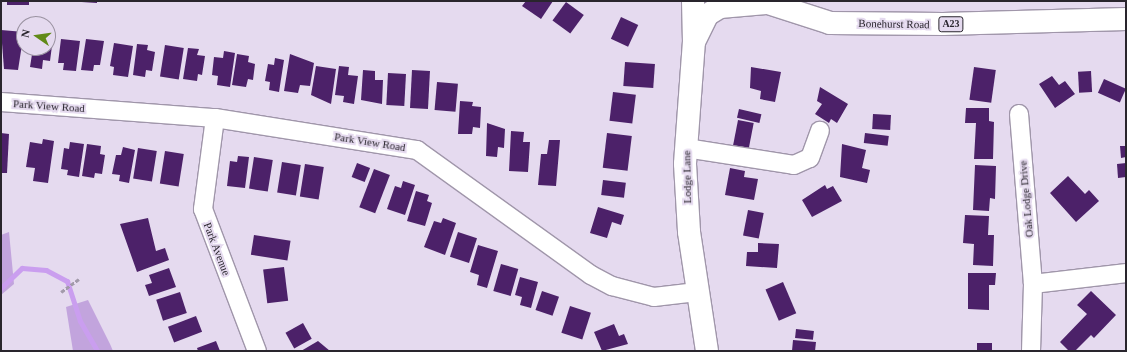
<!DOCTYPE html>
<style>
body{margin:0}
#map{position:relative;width:1127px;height:352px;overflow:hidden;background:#e5daef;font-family:"Times New Roman",serif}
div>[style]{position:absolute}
.green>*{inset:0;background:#c2a4dd}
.stream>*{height:5px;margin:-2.5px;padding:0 2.5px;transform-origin:2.5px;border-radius:2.5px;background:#ca9eef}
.building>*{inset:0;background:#4c2169;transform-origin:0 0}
.path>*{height:2.5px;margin-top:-1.25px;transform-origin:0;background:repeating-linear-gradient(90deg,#a29aaa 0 4px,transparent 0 6px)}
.roads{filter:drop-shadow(1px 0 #a096aa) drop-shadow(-1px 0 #a096aa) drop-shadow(0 1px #a096aa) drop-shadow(0 -1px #a096aa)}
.minor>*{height:18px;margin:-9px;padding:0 9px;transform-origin:9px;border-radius:9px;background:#fff}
.tertiary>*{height:22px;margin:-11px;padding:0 11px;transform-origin:11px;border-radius:11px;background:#fff}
.primary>*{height:22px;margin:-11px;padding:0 11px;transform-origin:11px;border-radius:11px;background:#fff}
span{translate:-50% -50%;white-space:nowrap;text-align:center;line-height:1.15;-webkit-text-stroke:4px #e5daef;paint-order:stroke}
.shield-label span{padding:1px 3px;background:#e5daef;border:1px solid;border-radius:3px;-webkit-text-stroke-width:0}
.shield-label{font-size:10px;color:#29252d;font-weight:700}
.street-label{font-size:11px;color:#29252d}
.frame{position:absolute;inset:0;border:2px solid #29252d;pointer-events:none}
.north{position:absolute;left:16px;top:16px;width:40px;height:40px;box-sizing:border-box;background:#e5daef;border:1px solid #9a92a1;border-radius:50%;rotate:283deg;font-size:11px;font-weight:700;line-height:16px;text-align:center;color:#29252d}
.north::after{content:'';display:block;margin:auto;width:14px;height:18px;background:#618a18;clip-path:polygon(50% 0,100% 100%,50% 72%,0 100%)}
</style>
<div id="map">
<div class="green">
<i style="clip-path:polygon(9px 232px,14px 284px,1px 295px,1px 235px)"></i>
<i style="clip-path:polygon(88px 300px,110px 344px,113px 351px,73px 351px,66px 307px)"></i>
</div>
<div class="stream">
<i style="left:1px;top:288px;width:29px;rotate:-44deg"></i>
<i style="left:22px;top:268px;width:24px;rotate:5deg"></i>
<i style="left:46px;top:270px;width:24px;rotate:28deg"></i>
<i style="left:67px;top:281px;width:42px;rotate:72deg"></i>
<i style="left:80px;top:321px;width:34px;rotate:60deg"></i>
</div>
<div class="building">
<i style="left:7px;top:1px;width:22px;height:4px"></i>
<i style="clip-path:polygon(66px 1px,97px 1px,97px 3px)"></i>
<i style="clip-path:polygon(526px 1px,553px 1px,541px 19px,522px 6px)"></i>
<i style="left:566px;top:2px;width:22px;height:23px;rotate:36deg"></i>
<i style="left:621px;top:17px;width:19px;height:24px;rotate:25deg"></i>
<i style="clip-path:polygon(1px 30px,24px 32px,18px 70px,4px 69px)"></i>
<i style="clip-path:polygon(48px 38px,53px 38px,50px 61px,43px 60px,42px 69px,30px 67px,33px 48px,48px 48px)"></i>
<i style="clip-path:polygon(61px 39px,80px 41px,76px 71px,63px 70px,64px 63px,58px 63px)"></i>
<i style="clip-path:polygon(86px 39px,104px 41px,100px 65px,94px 65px,93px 71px,81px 70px)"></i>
<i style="clip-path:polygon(114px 43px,133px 46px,128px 77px,113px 75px,114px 67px,110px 66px)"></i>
<i style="clip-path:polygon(137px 44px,148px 45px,147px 50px,155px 52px,152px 71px,146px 70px,145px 77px,133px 75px)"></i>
<i style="left:165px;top:45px;width:19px;height:32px;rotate:9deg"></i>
<i style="clip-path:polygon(188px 48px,199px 49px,197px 55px,205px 56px,202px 75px,198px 74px,197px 81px,183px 79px)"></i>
<i style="clip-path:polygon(224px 51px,235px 53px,230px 87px,217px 85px,218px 76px,212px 75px,214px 57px,223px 58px)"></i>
<i style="clip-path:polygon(237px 54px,249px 56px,248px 62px,255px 64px,253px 80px,248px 79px,246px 87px,232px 85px)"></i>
<i style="clip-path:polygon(290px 54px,314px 63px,310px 86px,300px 85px,298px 93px,284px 91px)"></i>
<i style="clip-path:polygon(275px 58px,284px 60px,279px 92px,269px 90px,270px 82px,265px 81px,268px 64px,274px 65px)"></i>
<i style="left:625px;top:62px;width:30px;height:24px;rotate:4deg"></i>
<i style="clip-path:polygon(316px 66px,336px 69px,331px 104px,311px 95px)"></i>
<i style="clip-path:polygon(339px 66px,349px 67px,348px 75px,358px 76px,354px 104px,343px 102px,344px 96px,335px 95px)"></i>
<i style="clip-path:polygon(751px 67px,781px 72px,775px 102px,760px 99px,761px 91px,750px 88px)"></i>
<i style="left:974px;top:67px;width:22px;height:33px;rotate:8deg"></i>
<i style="clip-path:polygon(363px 70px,375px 71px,375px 80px,383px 80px,382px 104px,361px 100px)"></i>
<i style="left:412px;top:70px;width:18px;height:38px;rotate:3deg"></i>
<i style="left:1091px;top:71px;width:21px;height:13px;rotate:87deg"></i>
<i style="left:388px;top:73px;width:18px;height:32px;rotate:3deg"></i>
<i style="clip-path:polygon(1052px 76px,1059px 85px,1065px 81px,1075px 94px,1055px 108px,1039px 84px)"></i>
<i style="left:1104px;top:79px;width:24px;height:15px;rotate:24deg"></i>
<i style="left:437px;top:82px;width:21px;height:28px;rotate:5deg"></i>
<i style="clip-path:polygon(820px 87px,848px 104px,837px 123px,831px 119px,829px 123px,815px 114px,822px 104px,817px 101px)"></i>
<i style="left:613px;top:92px;width:23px;height:29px;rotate:7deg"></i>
<i style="clip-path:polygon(460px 101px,473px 102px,472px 106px,481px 107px,480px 128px,473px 127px,472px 134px,458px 134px)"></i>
<i style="clip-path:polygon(966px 108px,989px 108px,989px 121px,994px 122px,993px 159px,974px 159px,976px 123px,965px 123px)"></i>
<i style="left:739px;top:109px;width:23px;height:9px;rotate:13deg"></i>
<i style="left:873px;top:114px;width:18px;height:15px;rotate:3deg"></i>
<i style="left:738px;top:120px;width:16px;height:30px;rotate:11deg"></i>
<i style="clip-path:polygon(487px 123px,505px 129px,504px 148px,498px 147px,497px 157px,486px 156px)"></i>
<i style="clip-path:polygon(511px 131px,524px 132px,523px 142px,530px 142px,528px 172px,509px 171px)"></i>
<i style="clip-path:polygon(1px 133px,9px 134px,7px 173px,1px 173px)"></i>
<i style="left:607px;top:133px;width:25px;height:35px;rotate:7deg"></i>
<i style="left:865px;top:133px;width:24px;height:10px;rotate:7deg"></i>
<i style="clip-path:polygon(43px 139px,54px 141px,48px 183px,33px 181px,35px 168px,26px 167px,30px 142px,42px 144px)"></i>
<i style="clip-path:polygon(549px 140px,560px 140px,556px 186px,538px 185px,541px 154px,547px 154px)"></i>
<i style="clip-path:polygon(70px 142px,84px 144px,79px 177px,67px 175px,68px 170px,61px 169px,64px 148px,69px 149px)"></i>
<i style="clip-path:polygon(87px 144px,101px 146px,100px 154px,105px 155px,102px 174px,95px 173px,94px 178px,82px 176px)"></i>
<i style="clip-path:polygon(842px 144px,866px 150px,862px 168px,870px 170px,867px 183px,840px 177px)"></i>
<i style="clip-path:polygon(1120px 146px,1126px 146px,1126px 157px,1121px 158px)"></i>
<i style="clip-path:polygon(123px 147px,135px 150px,129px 183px,119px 181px,120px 175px,112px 174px,116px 155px,121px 155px)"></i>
<i style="left:138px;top:148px;width:19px;height:31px;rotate:9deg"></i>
<i style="left:165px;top:151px;width:19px;height:33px;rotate:9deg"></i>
<i style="clip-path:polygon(238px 156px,249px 157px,245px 188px,227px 186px,230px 161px,237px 162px)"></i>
<i style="left:254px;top:157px;width:19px;height:32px;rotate:9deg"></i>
<i style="left:282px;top:162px;width:19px;height:31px;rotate:9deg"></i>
<i style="left:357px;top:163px;width:14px;height:15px;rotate:21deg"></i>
<i style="clip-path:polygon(1126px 163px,1126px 177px,1118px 178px,1117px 164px)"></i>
<i style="left:305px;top:164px;width:19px;height:33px;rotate:9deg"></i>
<i style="clip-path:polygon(975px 165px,996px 166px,995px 199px,990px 198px,989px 211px,973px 210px)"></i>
<i style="clip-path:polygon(730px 168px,745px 171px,744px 177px,758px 179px,754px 200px,725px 195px)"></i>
<i style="left:374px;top:169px;width:17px;height:41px;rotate:21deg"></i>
<i style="clip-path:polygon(1068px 176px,1085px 194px,1089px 190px,1099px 201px,1076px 222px,1050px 193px)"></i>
<i style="left:603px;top:180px;width:23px;height:15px;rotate:7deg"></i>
<i style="clip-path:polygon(403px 181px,415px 185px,405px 215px,387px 209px,395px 186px,401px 188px)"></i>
<i style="clip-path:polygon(825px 185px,827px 189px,833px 186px,842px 201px,812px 217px,802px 200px)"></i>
<i style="clip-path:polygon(416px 191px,429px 195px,427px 201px,432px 203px,425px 226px,407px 221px)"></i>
<i style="clip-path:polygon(598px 207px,624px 215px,621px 225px,612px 222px,607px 238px,590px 233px)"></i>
<i style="left:748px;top:210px;width:16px;height:26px;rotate:11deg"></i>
<i style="clip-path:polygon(965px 215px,989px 216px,988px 235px,994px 235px,993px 266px,973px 265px,974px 244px,963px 243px)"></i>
<i style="clip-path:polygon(148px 218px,156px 251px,165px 248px,169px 260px,137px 272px,120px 224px)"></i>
<i style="clip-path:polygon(443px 218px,456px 223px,445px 255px,424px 247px,434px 221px,441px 223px)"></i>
<i style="left:458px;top:232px;width:20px;height:26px;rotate:18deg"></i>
<i style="left:254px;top:235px;width:37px;height:20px;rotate:9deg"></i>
<i style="clip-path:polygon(758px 243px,779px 244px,777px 268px,746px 266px,747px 252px,758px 252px)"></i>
<i style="clip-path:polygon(478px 245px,498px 251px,487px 288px,477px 285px,479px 275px,470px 272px)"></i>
<i style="left:501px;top:264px;width:18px;height:28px;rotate:16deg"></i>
<i style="left:284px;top:267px;width:34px;height:21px;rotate:83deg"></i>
<i style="clip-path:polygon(169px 268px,176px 287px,149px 296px,145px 285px,152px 283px,149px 275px)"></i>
<i style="clip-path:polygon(968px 273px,996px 273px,995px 285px,989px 285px,989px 310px,968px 309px)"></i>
<i style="clip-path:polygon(520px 277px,538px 282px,531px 308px,520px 305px,522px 297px,515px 295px)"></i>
<i style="left:783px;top:282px;width:34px;height:19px;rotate:67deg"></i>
<i style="left:542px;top:291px;width:18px;height:20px;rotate:19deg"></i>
<i style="clip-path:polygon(1091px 291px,1116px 315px,1094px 338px,1091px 335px,1075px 351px,1069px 351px,1060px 342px,1087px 314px,1077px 305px)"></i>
<i style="left:180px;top:292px;width:22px;height:25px;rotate:72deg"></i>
<i style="left:570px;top:306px;width:22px;height:28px;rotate:18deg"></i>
<i style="left:196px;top:316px;width:17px;height:30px;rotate:69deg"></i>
<i style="left:303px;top:323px;width:18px;height:20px;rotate:61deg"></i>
<i style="clip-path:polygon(614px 324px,619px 336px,624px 334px,628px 344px,602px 351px,594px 332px)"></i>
<i style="left:796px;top:329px;width:18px;height:9px;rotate:6deg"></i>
<i style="clip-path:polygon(793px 340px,816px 342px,815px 351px,792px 351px)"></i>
<i style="clip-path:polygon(216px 341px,220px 351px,198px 351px,197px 348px)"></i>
<i style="clip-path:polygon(318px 341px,330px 351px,301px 351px)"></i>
<i style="left:977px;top:343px;width:15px;height:8px"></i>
</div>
<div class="path">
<i style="left:61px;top:292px;width:22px;rotate:-36deg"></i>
</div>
<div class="roads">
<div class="minor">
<i style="left:1px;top:102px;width:215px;rotate:4.3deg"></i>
<i style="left:215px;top:118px;width:205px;rotate:9deg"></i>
<i style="left:417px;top:150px;width:214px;rotate:35.7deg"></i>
<i style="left:591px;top:275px;width:24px;rotate:28deg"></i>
<i style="left:612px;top:286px;width:43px;rotate:14.7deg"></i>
<i style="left:654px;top:297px;width:43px;rotate:-6.6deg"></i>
<i style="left:1019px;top:114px;width:171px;rotate:85.3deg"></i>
<i style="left:1033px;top:284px;width:67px;rotate:91.7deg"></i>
<i style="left:215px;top:118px;width:92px;rotate:97.5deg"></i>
<i style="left:203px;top:209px;width:152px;rotate:69.2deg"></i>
<i style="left:686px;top:148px;width:109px;rotate:8.9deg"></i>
<i style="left:794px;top:165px;width:17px;rotate:-24deg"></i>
<i style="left:810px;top:158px;width:29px;rotate:-70deg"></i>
<i style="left:1033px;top:284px;width:94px;rotate:-6.7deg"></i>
</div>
<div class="tertiary">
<i style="left:693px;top:1px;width:40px;rotate:88.6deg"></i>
<i style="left:694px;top:41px;width:123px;rotate:94.2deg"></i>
<i style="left:685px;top:164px;width:68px;rotate:86.6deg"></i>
<i style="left:689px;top:232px;width:120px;rotate:81.4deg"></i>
<i style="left:695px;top:40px;width:28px;rotate:-64deg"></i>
<i style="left:707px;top:15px;width:15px;rotate:-32deg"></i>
<i style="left:720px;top:7px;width:46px;rotate:-5deg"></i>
</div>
<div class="primary">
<i style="left:762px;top:1px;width:71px;rotate:17.9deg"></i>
<i style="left:830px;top:23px;width:113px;rotate:0.5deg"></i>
<i style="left:943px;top:24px;width:183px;rotate:-1.6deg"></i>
</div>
</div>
<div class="shield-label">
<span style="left:951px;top:24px">A23</span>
</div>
<div class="street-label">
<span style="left:894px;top:24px;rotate:1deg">Bonehurst Road</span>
<span style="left:49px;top:106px;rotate:4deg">Park View Road</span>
<span style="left:370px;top:142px;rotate:9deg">Park View Road</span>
<span style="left:687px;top:177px;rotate:-91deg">Lodge Lane</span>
<span style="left:1026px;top:199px;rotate:-95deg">Oak Lodge Drive</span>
<span style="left:217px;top:249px;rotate:69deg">Park Avenue</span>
</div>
<div class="frame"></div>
<div class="north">N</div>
</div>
